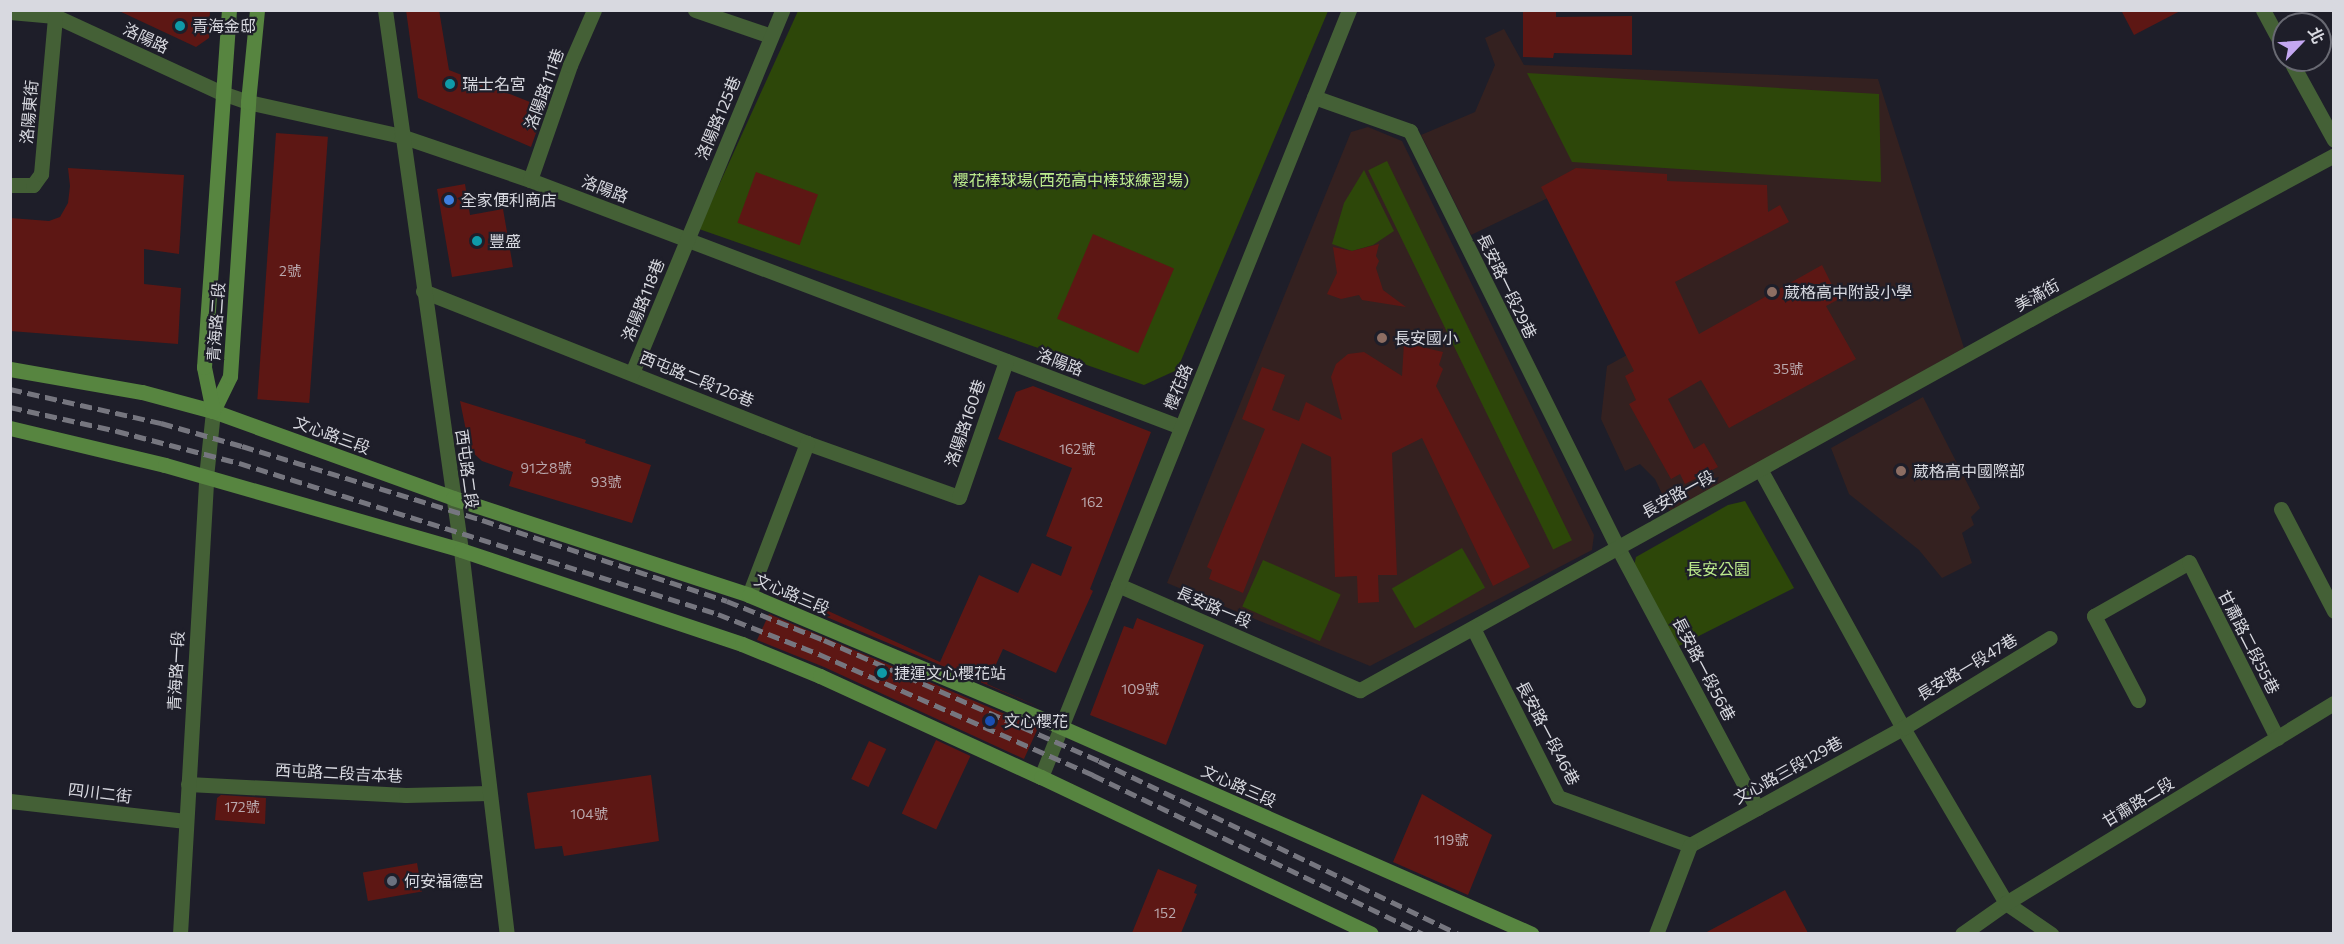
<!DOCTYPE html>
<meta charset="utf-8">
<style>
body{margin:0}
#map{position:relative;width:2344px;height:944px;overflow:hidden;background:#1e1e29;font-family:Commissioner,"Noto Sans TC",sans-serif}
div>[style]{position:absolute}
.education>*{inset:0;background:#342120}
.green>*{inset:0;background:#2d4709;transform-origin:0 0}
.building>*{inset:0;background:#5d1714;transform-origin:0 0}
.minor>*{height:15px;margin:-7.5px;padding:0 7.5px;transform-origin:7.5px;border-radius:7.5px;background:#446036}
.tertiary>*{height:15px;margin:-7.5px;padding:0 7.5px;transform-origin:7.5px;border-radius:7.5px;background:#446036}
.secondary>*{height:15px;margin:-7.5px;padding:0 7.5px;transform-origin:7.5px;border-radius:7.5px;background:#578540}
.rail>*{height:4.5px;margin-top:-2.25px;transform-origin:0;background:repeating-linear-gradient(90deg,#76767f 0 12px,transparent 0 18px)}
.dots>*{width:16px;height:16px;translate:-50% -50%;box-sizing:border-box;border:3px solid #1e1e29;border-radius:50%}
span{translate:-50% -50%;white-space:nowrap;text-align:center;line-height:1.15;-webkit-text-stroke:4.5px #1e1e29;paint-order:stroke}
.number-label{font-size:14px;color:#b9a8ad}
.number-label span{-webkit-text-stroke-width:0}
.poi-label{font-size:16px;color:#d8d9e0}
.left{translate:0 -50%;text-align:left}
.street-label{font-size:16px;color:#d8d9e0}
.park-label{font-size:16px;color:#bceb8c}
.frame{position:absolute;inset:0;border:12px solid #d8d9e0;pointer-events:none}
.north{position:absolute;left:2272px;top:12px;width:60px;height:60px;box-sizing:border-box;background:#1e1e29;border:2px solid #686972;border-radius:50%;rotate:65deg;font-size:16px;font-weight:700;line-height:24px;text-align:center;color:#d8d9e0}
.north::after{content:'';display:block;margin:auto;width:21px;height:27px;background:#c4a7f1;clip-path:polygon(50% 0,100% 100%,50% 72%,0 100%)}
</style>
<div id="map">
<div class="education">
<i style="clip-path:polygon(1504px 29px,1524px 65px,1878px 79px,1964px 348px,1671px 513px,1655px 479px,1640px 464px,1625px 471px,1601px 419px,1607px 366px,1627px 355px,1552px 196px,1471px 235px,1421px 135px,1475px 112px,1495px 65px,1485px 38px)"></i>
<i style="clip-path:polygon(1368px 127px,1402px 141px,1594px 535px,1592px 550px,1370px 666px,1167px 583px,1351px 132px)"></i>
<i style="clip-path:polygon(1923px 397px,1980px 508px,1971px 517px,1974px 525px,1962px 533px,1972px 563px,1942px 578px,1919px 550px,1849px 494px,1831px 448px)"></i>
</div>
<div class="green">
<i style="clip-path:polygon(798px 11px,1328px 11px,1177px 370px,1144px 385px,699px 229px)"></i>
<i style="clip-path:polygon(1527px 73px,1879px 94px,1881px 182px,1572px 162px)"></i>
<i style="left:1387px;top:161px;width:422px;height:21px;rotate:64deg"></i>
<i style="clip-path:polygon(1364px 170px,1394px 231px,1373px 245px,1352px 251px,1332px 244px,1344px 203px)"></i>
<i style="clip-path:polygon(1745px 501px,1794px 588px,1677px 647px,1632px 575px,1636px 557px,1728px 505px)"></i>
<i style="left:1462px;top:548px;width:46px;height:81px;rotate:60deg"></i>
<i style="left:1263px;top:560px;width:85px;height:51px;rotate:24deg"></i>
</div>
<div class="building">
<i style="clip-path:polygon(117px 10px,210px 10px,209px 38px,196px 47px)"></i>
<i style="clip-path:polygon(406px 10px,439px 10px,449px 70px,545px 108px,531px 147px,418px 98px)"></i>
<i style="clip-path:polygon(1523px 10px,1556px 10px,1556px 17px,1632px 16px,1632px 55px,1554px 53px,1553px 58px,1523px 57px)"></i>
<i style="clip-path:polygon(2121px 10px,2182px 10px,2134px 35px)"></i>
<i style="left:276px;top:133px;width:52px;height:267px;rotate:4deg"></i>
<i style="clip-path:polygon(68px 168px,184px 175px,179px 254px,144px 249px,144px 284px,181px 288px,178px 344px,10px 331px,10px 218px,49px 221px,60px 217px,68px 203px,70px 186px)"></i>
<i style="clip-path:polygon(1576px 168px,1667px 174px,1667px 181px,1767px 185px,1768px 212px,1780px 205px,1789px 222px,1675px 282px,1699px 334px,1822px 265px,1839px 299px,1826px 306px,1856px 359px,1729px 428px,1701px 380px,1668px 399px,1694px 449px,1704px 443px,1718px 467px,1685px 484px,1680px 474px,1671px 479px,1629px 404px,1636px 400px,1625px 376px,1634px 371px,1541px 187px)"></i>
<i style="left:756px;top:172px;width:66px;height:54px;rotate:20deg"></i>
<i style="clip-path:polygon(465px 184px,470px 215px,503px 209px,513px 267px,452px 277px,437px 189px)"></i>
<i style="left:1093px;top:234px;width:88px;height:92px;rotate:23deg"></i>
<i style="clip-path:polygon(1379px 244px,1376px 256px,1379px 261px,1376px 268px,1383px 290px,1406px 307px,1362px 300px,1359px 295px,1341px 299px,1327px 294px,1337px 273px,1333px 247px,1352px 251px)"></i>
<i style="clip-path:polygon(1404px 343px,1443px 352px,1439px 365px,1443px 369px,1436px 386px,1530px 567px,1493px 586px,1422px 438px,1392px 453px,1397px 575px,1378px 575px,1379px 602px,1358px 603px,1357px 576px,1335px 577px,1331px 457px,1302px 443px,1243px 593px,1209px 579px,1212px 570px,1207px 567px,1265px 429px,1242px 419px,1262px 367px,1285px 375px,1272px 410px,1299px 421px,1306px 402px,1342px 420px,1331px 377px,1336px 364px,1348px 354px,1364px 352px,1402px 376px)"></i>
<i style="clip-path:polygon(1033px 386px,1151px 432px,1090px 589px,1093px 591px,1056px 673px,1003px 649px,987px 684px,1039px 707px,777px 596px,780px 589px,940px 662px,979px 575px,1018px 593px,1032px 563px,1061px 576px,1072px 547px,1046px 536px,1072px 468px,998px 439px,1016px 392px)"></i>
<i style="clip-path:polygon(460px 401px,586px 440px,585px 443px,651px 465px,632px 523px,509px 486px,513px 472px,482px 461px,470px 450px)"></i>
<i style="clip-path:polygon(769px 614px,1038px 728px,1024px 759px,824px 667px,757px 640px)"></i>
<i style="clip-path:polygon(1137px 618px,1204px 645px,1166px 745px,1090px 715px,1124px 626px,1133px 629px)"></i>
<i style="left:936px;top:740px;width:38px;height:81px;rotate:25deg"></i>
<i style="left:869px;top:741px;width:19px;height:42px;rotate:25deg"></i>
<i style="clip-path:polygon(651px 775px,659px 841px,564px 856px,562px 846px,535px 849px,527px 793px)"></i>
<i style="clip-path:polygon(1422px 794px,1492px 835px,1468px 895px,1393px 862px)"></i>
<i style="clip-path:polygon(221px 795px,266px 798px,265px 824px,215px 820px,217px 798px)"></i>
<i style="left:417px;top:863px;width:29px;height:55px;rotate:80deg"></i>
<i style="clip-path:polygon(1158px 869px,1197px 885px,1194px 893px,1197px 894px,1181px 933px,1132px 933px)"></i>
<i style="clip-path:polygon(1785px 890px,1808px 933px,1705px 933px)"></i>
</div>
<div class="minor">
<i style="left:695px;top:10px;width:80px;rotate:18.9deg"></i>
<i style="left:2263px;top:10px;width:44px;rotate:61.7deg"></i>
<i style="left:10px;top:12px;width:45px;rotate:5.1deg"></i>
<i style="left:55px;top:16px;width:184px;rotate:24.8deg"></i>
<i style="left:222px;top:93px;width:28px;rotate:19deg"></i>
<i style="left:248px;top:102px;width:157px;rotate:12.5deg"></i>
<i style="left:401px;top:136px;width:136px;rotate:18.8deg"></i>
<i style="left:530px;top:180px;width:696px;rotate:20.78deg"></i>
<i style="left:2290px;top:60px;width:91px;rotate:61.2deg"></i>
<i style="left:1314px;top:97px;width:102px;rotate:19.5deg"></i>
<i style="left:1410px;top:131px;width:466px;rotate:63.5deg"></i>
<i style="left:1618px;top:548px;width:295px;rotate:61.9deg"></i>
<i style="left:530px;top:180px;width:122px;rotate:-70.8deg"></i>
<i style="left:570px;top:65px;width:60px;rotate:-66.4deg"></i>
<i style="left:10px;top:185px;width:23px"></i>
<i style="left:33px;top:185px;width:14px;rotate:-54deg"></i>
<i style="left:41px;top:174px;width:159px;rotate:-84.9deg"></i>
<i style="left:423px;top:291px;width:413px;rotate:21.6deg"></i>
<i style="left:807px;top:443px;width:161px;rotate:19.6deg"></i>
<i style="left:959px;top:497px;width:144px;rotate:-70.9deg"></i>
<i style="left:632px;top:373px;width:393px;rotate:-67.5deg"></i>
<i style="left:1760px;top:469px;width:296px;rotate:61.1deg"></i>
<i style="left:1903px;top:728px;width:203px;rotate:59.5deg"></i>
<i style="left:2006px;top:903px;width:55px;rotate:34.6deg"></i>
<i style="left:2281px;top:509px;width:115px;rotate:62.5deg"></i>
<i style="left:1118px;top:585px;width:264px;rotate:23.5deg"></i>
<i style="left:1360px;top:690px;width:793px;rotate:-28.96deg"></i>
<i style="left:2054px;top:306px;width:318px;rotate:-28.3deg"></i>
<i style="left:749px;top:595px;width:163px;rotate:-69.1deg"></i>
<i style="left:1473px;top:628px;width:189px;rotate:63.3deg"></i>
<i style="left:1558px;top:797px;width:140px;rotate:20deg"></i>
<i style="left:2138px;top:700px;width:95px;rotate:-117.6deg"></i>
<i style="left:2094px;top:616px;width:109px;rotate:-29.6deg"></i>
<i style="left:2189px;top:562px;width:197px;rotate:63.4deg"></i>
<i style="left:1041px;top:777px;width:827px;rotate:-68.12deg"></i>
<i style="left:188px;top:784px;width:218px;rotate:2.9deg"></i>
<i style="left:406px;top:795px;width:82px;rotate:-1.4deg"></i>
<i style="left:10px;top:801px;width:177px;rotate:6.5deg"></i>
<i style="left:1690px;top:845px;width:243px;rotate:-28.8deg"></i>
<i style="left:1903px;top:728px;width:172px;rotate:-31.5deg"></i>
<i style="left:1656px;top:934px;width:95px;rotate:-69.1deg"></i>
</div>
<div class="tertiary">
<i style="left:385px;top:10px;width:545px;rotate:81.99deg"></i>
<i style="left:461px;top:550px;width:387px;rotate:83.2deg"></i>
<i style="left:180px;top:934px;width:458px;rotate:-86.7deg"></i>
<i style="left:206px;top:477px;width:66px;rotate:-83.9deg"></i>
<i style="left:1962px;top:934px;width:54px;rotate:-35.2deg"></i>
<i style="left:2006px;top:903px;width:384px;rotate:-31.4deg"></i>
</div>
<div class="secondary">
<i style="left:10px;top:369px;width:134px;rotate:9.9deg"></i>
<i style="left:142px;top:392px;width:73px;rotate:15deg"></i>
<i style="left:213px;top:411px;width:255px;rotate:19.9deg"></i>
<i style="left:453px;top:498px;width:311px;rotate:18.1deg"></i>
<i style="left:749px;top:595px;width:339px;rotate:22.9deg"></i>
<i style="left:1061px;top:727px;width:514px;rotate:23.73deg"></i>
<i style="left:213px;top:411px;width:39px;rotate:-64deg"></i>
<i style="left:230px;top:376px;width:275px;rotate:-86.2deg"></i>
<i style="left:248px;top:102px;width:92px;rotate:-84.4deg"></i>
<i style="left:213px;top:411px;width:45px;rotate:-101.6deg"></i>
<i style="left:204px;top:367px;width:358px;rotate:-86deg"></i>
<i style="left:10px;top:428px;width:159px;rotate:13.4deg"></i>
<i style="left:165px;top:465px;width:308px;rotate:16deg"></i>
<i style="left:461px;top:550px;width:296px;rotate:18.5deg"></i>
<i style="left:742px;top:644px;width:84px;rotate:22.3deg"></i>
<i style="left:820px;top:676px;width:243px;rotate:24.6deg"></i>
<i style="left:1041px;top:777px;width:365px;rotate:25.4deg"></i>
</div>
<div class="rail">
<i style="left:10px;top:389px;width:155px;rotate:12.7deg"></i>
<i style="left:161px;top:423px;width:84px;rotate:15.9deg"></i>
<i style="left:242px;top:446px;width:251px;rotate:17.1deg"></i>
<i style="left:482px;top:520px;width:258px;rotate:18.3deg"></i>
<i style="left:727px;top:601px;width:105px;rotate:21.9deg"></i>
<i style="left:824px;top:640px;width:300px;rotate:23.7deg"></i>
<i style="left:1099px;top:761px;width:399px;rotate:25.7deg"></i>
<i style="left:10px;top:407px;width:110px;rotate:12.6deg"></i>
<i style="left:117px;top:431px;width:126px;rotate:14.7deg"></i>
<i style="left:239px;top:463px;width:502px;rotate:17.5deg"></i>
<i style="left:718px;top:614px;width:109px;rotate:21.6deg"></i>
<i style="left:819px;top:654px;width:300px;rotate:23.8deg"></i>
<i style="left:1093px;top:775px;width:366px;rotate:25.7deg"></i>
</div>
<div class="dots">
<i style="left:180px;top:26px;background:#0f9aa8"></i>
<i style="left:450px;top:84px;background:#0f9aa8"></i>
<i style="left:449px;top:200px;background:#3f7fe0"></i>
<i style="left:477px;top:241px;background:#0f9aa8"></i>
<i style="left:1772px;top:292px;background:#8d6e63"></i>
<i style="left:1382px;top:338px;background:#8d6e63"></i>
<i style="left:1901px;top:471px;background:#8d6e63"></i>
<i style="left:882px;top:673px;background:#0f9aa8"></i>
<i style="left:990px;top:721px;background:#1a4fb4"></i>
<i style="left:392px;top:881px;background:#6b7280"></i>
</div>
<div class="number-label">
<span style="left:290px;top:271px">2號</span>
<span style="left:1788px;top:369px">35號</span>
<span style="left:1077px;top:449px">162號</span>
<span style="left:546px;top:468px">91之8號</span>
<span style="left:606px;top:482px">93號</span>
<span style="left:1092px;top:502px">162</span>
<span style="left:1140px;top:689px">109號</span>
<span style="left:242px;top:807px">172號</span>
<span style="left:589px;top:814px">104號</span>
<span style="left:1451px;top:840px">119號</span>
<span style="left:1165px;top:913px">152</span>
</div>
<div class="poi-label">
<span class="left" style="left:192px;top:26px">青海金邸</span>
<span class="left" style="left:462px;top:84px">瑞士名宮</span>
<span class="left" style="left:461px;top:200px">全家便利商店</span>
<span class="left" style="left:489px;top:241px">豐盛</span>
<span class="left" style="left:1784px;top:292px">葳格高中附設小學</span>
<span class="left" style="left:1394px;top:338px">長安國小</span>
<span class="left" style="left:1913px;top:471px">葳格高中國際部</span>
<span class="left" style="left:894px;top:673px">捷運文心櫻花站</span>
<span class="left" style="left:1004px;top:721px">文心櫻花</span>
<span class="left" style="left:404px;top:881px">何安福德宮</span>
</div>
<div class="street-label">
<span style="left:146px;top:38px;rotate:25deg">洛陽路</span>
<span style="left:544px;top:89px;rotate:-70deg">洛陽路111巷</span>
<span style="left:29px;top:112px;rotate:-85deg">洛陽東街</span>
<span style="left:718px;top:118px;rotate:-67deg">洛陽路125巷</span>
<span style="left:605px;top:189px;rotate:21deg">洛陽路</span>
<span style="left:1507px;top:286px;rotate:64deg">長安路一段29巷</span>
<span style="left:2037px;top:295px;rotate:-29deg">美滿街</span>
<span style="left:643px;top:300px;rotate:-68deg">洛陽路118巷</span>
<span style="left:216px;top:322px;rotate:-86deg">青海路二段</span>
<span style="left:1060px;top:362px;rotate:21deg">洛陽路</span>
<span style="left:697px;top:379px;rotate:22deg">西屯路二段126巷</span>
<span style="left:1178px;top:387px;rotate:-68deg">櫻花路</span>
<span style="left:965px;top:423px;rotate:-71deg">洛陽路160巷</span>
<span style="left:332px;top:435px;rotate:20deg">文心路三段</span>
<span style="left:467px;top:469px;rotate:82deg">西屯路二段</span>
<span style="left:1678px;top:494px;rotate:-29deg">長安路一段</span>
<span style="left:792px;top:594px;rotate:23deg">文心路三段</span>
<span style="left:1214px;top:607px;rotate:23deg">長安路一段</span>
<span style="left:2249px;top:642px;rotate:63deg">甘肅路二段55巷</span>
<span style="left:1967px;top:667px;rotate:-31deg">長安路一段47巷</span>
<span style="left:1704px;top:669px;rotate:62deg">長安路一段56巷</span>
<span style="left:176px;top:671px;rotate:-87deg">青海路一段</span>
<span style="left:1548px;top:733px;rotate:62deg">長安路一段46巷</span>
<span style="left:1788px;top:770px;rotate:-29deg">文心路三段129巷</span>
<span style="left:339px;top:773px;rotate:3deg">西屯路二段吉本巷</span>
<span style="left:1239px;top:786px;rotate:24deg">文心路三段</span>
<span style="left:100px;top:793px;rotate:7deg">四川二街</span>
<span style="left:2138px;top:802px;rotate:-31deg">甘肅路二段</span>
</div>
<div class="park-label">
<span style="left:1071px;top:180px">櫻花棒球場(西苑高中棒球練習場)</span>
<span style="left:1718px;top:569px">長安公園</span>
</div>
<div class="frame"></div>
<div class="north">北</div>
</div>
